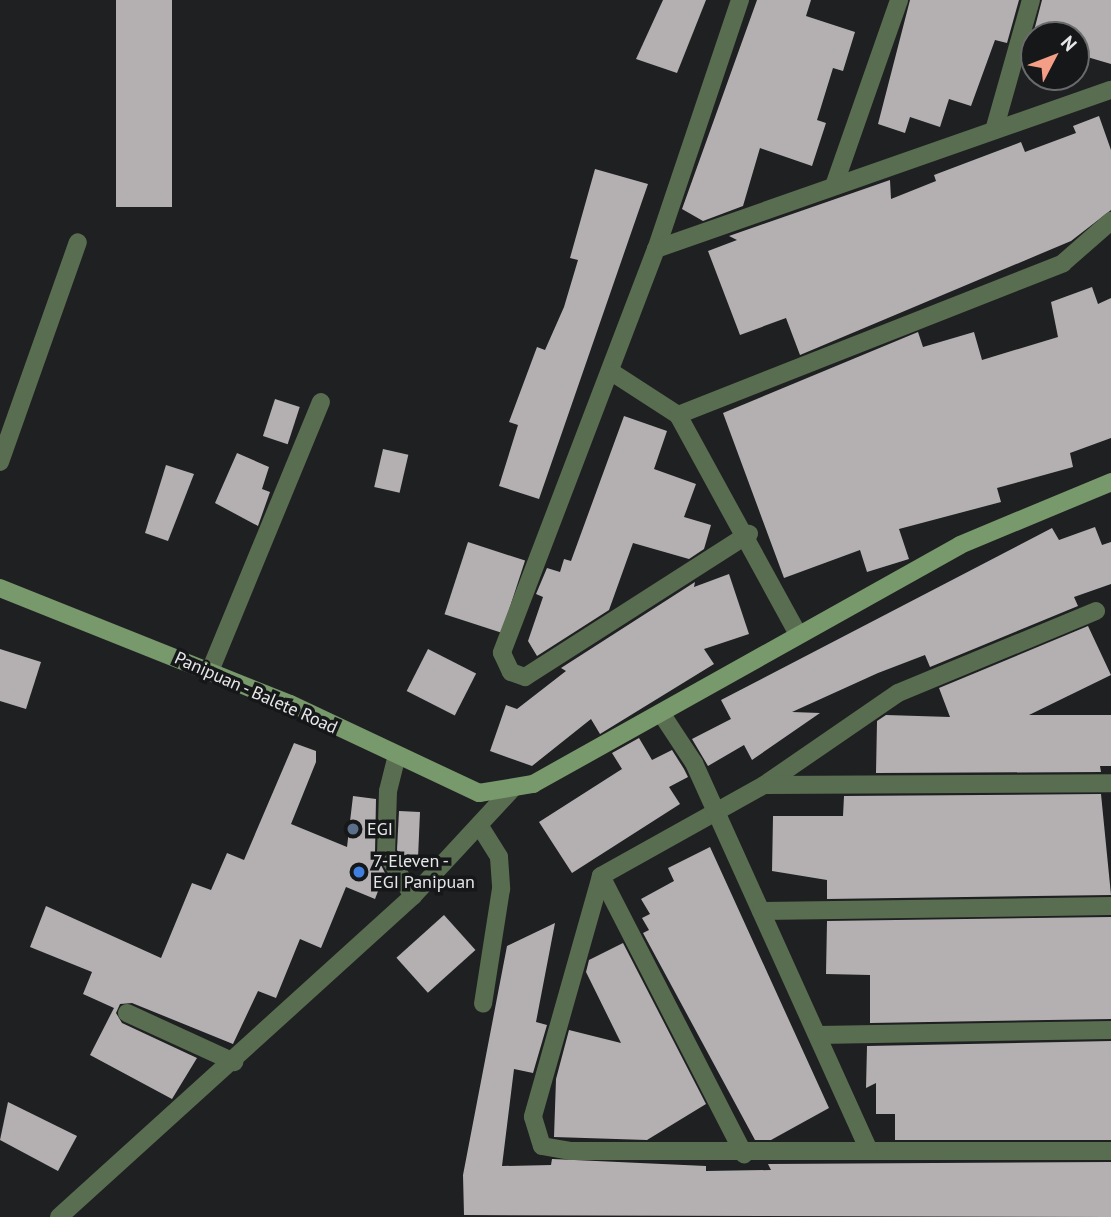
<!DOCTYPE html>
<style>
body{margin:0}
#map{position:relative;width:1111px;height:1217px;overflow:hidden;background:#1f2022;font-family:"PT Sans",sans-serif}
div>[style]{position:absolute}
.building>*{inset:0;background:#b4b0b1;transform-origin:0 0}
.service>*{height:18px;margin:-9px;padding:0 9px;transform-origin:9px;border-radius:9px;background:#596d50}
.minor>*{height:18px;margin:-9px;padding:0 9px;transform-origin:9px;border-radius:9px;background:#596d50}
.tertiary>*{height:18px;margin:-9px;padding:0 9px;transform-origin:9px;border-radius:9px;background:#596d50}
.secondary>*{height:18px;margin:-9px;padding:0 9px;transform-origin:9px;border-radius:9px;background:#78996b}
.dots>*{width:19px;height:19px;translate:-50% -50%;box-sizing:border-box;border:4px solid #161719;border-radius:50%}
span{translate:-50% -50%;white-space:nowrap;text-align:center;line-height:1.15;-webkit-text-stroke:7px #161719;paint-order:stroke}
.street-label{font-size:18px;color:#e6e7e8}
.poi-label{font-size:18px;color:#e6e7e8}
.left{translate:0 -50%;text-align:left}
.north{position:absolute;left:1020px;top:21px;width:70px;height:70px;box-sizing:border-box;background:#161719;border:2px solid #696a6c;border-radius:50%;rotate:48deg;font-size:19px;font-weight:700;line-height:28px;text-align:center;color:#e6e7e8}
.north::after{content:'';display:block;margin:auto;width:24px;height:32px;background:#f49e87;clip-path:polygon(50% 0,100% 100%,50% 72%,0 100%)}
</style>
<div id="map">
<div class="building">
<i style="left:116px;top:0;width:56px;height:207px"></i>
<i style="clip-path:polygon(663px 0,706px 0,677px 73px,636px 59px)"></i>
<i style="clip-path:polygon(757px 0,811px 0,806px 16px,855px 32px,843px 71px,833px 68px,817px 120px,826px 123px,812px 166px,760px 148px,743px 206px,703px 221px,682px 209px)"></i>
<i style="clip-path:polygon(910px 0,1019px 0,1007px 43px,995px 40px,971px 106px,949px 99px,940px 127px,910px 117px,905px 133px,878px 124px)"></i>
<i style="clip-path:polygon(1042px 0,1111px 0,1111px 64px,1077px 54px,1081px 66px,1076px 65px,1076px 35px,1034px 35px,1034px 52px,1029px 50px)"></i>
<i style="clip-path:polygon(1099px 116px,1111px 150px,1111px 210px,1071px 241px,800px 355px,786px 318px,740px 335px,708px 251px,737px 240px,729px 236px,890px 180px,891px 199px,936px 181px,934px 175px,1021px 142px,1025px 152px,1076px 133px,1073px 126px)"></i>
<i style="clip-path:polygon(595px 169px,648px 184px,539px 499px,499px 486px,518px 425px,509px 422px,537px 347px,545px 350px,564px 307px,578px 260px,570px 258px)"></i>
<i style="clip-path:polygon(1092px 287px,1098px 304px,1111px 298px,1111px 438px,1070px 453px,1073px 467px,997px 488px,1001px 502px,899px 529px,909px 559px,867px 572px,860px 550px,784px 578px,723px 413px,918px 332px,923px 347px,974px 332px,982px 360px,1058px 337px,1051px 302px)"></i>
<i style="left:275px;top:399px;width:26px;height:39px;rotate:18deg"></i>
<i style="clip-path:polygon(624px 416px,667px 431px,654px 469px,696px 484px,684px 517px,711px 525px,704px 549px,689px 559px,633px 543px,609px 610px,537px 656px,528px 641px,543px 597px,536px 594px,547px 568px,560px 572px,564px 559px,571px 561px)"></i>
<i style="left:383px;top:449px;width:26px;height:39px;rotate:13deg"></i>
<i style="clip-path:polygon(237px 453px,269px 467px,262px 489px,270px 492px,258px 526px,215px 503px)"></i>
<i style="clip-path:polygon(166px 465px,194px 474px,168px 541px,145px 533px)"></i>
<i style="clip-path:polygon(1095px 527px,1102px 545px,1111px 542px,1111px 584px,1074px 597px,1078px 606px,930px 667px,925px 655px,878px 673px,792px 712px,820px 713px,752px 760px,744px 745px,708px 766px,692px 739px,731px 719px,721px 700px,1052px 528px,1059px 540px)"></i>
<i style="left:468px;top:542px;width:60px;height:76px;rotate:18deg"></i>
<i style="clip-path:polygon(729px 574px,749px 634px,704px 649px,714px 664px,600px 734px,591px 719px,532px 766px,490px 751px,506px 705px,517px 709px,566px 671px,561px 668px,695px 582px,694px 587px)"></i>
<i style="clip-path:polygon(1088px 626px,1111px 675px,1029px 715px,1111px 715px,1111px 766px,1100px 766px,1101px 772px,876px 773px,877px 721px,886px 715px,950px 717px,939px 688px)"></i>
<i style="clip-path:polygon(0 649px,41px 662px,26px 709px,0 701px)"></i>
<i style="left:428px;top:649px;width:54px;height:47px;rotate:27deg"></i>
<i style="clip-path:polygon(639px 738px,652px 760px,672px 750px,684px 769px,688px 777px,669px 787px,680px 804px,572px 873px,539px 822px,622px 769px,612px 753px)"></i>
<i style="clip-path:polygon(294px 743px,316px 751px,316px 762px,291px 824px,347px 847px,353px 796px,376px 799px,375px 853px,385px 873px,375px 899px,346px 887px,321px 948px,300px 939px,276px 998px,258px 991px,233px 1044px,132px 1003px,120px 1004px,116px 1013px,122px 1023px,197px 1058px,172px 1099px,90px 1055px,114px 1008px,83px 994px,92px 972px,30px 947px,46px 906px,161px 958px,192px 883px,211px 890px,227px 853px,244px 860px)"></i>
<i style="clip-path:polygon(1101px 794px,1111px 895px,827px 899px,827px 880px,772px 871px,773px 816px,843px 816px,844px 796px)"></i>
<i style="clip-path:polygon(399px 811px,420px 812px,418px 858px,402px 857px,397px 850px)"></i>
<i style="clip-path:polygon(710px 847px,829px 1108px,771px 1140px,755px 1140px,643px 933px,649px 930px,642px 918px,650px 914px,641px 899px,674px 881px,668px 868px)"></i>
<i style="left:444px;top:915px;width:47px;height:64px;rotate:48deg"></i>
<i style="clip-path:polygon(1111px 917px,1111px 1019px,870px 1023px,870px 975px,826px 974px,827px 921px)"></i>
<i style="clip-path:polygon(555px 923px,536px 1022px,547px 1025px,533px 1073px,514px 1069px,502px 1166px,551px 1165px,552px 1159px,706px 1166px,706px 1171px,771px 1170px,768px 1164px,1111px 1162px,1111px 1217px,464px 1215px,463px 1175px,507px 946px)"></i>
<i style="clip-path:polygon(623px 943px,706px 1104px,647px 1140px,554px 1137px,556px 1079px,569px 1030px,621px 1043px,586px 972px,589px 960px)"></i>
<i style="clip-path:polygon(1111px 1041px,1111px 1140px,895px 1140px,895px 1114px,876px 1114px,876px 1083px,866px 1088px,867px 1046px)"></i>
<i style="clip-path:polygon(8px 1102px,77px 1136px,58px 1171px,0 1140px)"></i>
</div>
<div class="service">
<i style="left:0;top:462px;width:233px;rotate:-70.5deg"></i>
<i style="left:210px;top:671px;width:291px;rotate:-67.6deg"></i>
<i style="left:396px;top:759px;width:33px;rotate:104deg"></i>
<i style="left:388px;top:791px;width:62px;rotate:91.8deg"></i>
<i style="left:386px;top:853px;width:51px;rotate:57.9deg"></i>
<i style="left:481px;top:828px;width:34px;rotate:58deg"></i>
<i style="left:499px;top:857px;width:32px;rotate:86deg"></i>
<i style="left:501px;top:889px;width:116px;rotate:98.9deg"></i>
</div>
<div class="minor">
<i style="left:740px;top:0;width:263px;rotate:108.6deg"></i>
<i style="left:656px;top:249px;width:432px;rotate:110.9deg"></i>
<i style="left:502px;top:653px;width:21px;rotate:65deg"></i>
<i style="left:511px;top:672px;width:15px;rotate:20deg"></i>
<i style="left:525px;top:677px;width:266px;rotate:-32.6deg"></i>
<i style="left:995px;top:127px;width:132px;rotate:-74.2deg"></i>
<i style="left:835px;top:183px;width:194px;rotate:-70.7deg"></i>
<i style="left:656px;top:249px;width:482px;rotate:-19.3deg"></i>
<i style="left:610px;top:371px;width:81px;rotate:32.9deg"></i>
<i style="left:678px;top:415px;width:414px;rotate:-21.5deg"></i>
<i style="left:1063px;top:263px;width:64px;rotate:-41.2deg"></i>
<i style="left:678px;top:415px;width:247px;rotate:61.3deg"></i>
<i style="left:1096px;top:611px;width:214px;rotate:157.5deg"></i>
<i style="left:898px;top:693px;width:163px;rotate:145.5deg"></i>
<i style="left:764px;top:785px;width:187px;rotate:150.8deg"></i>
<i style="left:601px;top:876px;width:250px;rotate:105.8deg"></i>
<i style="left:533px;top:1117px;width:30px;rotate:73deg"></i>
<i style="left:542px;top:1146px;width:27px;rotate:10deg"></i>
<i style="left:569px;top:1151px;width:542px"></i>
<i style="left:661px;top:713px;width:60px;rotate:56.6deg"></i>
<i style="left:694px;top:763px;width:423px;rotate:65.7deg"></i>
<i style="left:765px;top:785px;width:346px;rotate:-0.3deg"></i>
<i style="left:601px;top:876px;width:313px;rotate:62.8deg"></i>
<i style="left:761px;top:911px;width:350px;rotate:-0.8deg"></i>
<i style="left:127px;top:1013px;width:118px;rotate:24.6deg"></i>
<i style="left:818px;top:1035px;width:293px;rotate:-1deg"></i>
</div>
<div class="tertiary">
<i style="left:59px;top:1217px;width:478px;rotate:-42.2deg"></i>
<i style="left:413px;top:896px;width:146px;rotate:-47.2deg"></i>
</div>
<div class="secondary">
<i style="left:0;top:588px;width:312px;rotate:21.8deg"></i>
<i style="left:290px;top:704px;width:209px;rotate:25.2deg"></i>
<i style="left:479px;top:793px;width:55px;rotate:-9.5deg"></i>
<i style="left:533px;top:784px;width:489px;rotate:-29.2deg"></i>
<i style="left:960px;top:545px;width:164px;rotate:-22.6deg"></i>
</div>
<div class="dots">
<i style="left:353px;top:829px;background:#5c6f8a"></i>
<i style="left:359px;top:872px;background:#3f7fe0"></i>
</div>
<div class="street-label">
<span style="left:256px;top:693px;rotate:24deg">Panipuan - Balete Road</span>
</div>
<div class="poi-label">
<span class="left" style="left:367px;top:829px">EGI</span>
<span class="left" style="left:373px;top:872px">7-Eleven -<br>EGI Panipuan</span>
</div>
<div class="north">N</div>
</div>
